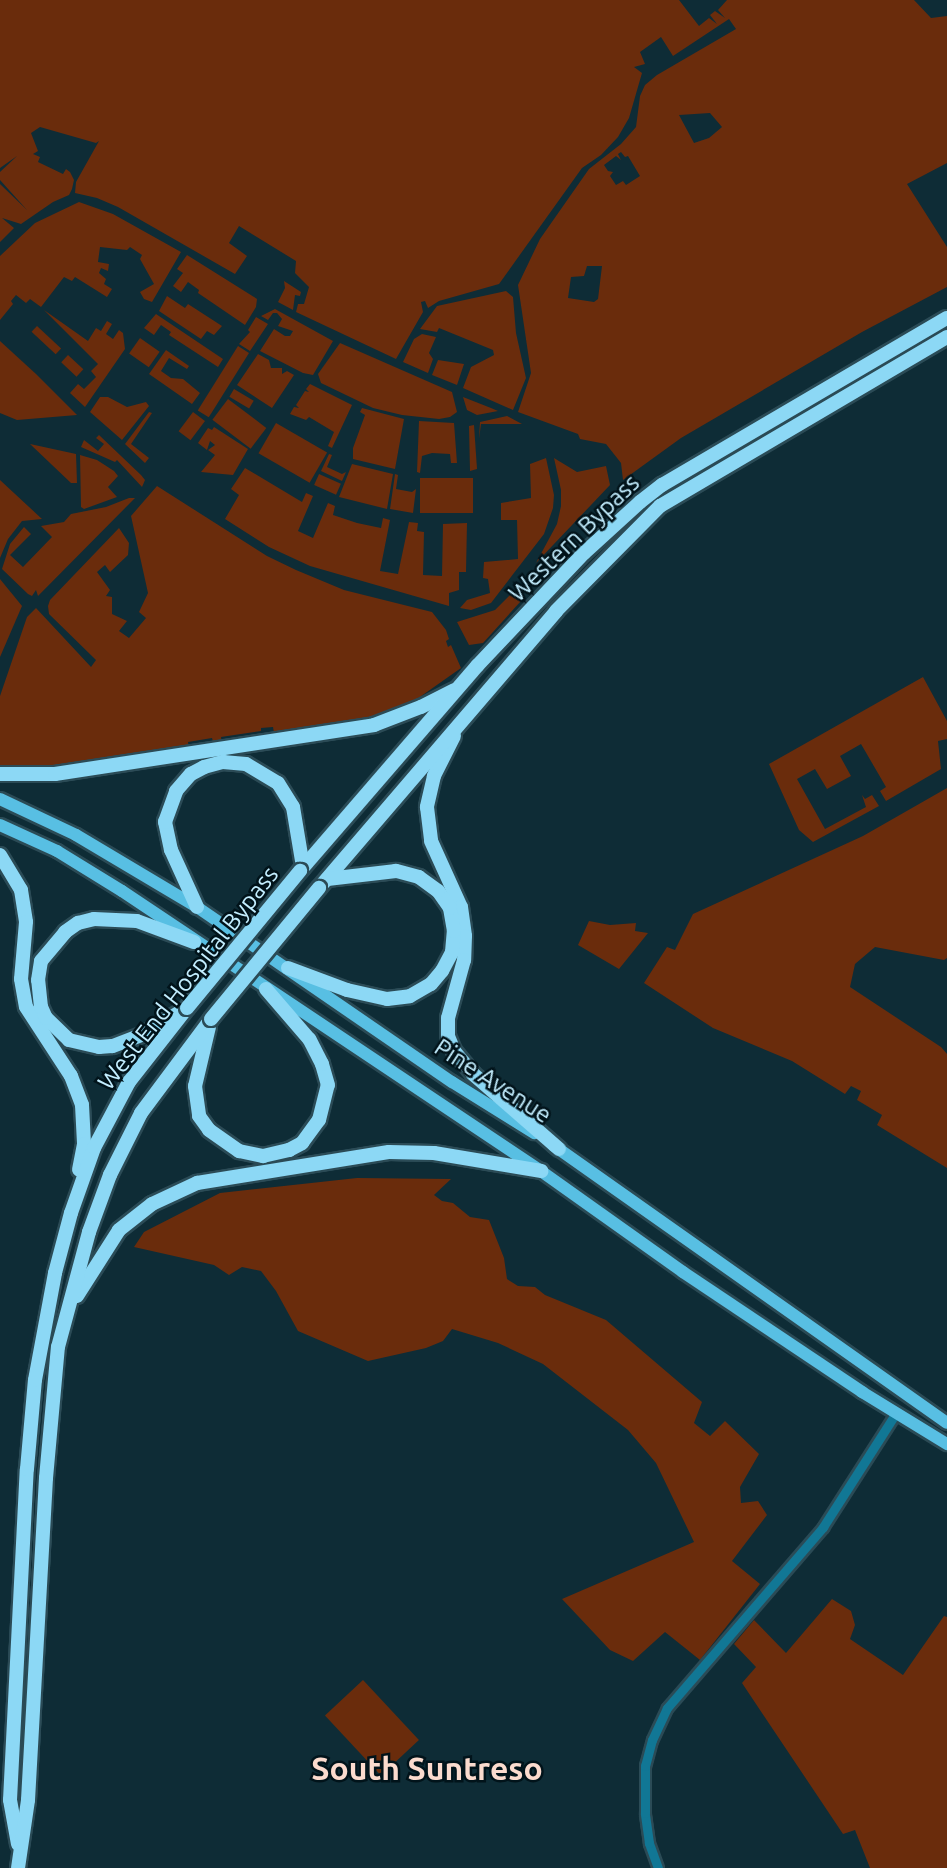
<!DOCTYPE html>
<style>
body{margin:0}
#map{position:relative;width:947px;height:1868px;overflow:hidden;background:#0e2c36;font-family:Ubuntu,sans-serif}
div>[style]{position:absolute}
.green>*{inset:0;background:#6a2c0c;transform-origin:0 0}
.roads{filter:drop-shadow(2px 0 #2b4b56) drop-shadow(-2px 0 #2b4b56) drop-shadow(0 2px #2b4b56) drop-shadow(0 -2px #2b4b56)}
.minor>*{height:9px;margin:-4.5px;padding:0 4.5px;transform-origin:4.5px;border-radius:4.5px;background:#117795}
.major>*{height:12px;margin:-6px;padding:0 6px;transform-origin:6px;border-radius:6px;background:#58bfe3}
.highway>*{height:14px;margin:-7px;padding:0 7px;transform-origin:7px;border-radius:7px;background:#8cd8f5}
.bridges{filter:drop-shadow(2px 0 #2b4b56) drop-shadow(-2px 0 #2b4b56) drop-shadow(0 2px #2b4b56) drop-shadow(0 -2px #2b4b56)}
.highway-bridge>*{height:14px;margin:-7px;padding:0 7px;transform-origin:7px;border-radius:7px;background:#8cd8f5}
span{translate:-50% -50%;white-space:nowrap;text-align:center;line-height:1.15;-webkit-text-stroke:5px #01131a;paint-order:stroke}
.street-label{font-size:24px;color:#c3eeff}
.district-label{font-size:32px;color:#fbdbce;font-weight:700}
</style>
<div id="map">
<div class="green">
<i style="clip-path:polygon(evenodd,0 0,679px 0,699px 26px,709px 18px,717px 24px,710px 15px,715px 11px,725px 18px,718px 10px,727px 0,914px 0,931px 18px,947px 16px,947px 163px,907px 184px,947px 247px,947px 287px,862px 332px,681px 438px,623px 480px,621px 463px,606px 444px,580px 439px,578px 434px,518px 412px,531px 373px,518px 285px,540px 239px,589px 169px,621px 144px,636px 127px,640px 96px,645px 85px,657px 75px,736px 29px,729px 19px,673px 56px,661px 37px,640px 52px,645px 64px,634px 67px,642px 73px,629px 118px,618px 137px,601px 155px,582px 168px,499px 284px,439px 301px,428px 308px,425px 301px,421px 302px,423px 312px,396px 359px,296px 312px,298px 304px,304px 304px,309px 287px,295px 273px,296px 261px,239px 226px,229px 243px,247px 256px,235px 274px,118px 207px,97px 198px,75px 193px,76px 182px,99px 141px,96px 143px,40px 127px,31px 133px,38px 151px,33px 154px,40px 157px,38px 162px,63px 174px,66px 169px,70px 172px,74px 180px,72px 189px,69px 195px,53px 202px,21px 224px,2px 218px,14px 228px,0 242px,0 184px,27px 210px,0 180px,0 172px,17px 156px,0 168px,0 0,710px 113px,722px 127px,709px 138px,694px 143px,679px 115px,710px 113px,0 0,621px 152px,625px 157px,628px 156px,640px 176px,626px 185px,623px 181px,616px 185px,610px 176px,613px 172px,608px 171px,604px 165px,616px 156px,621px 160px,618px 154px,621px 152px,0 0,587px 266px,602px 266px,598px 299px,594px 302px,568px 298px,571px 277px,584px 276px,587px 266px)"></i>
<i style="clip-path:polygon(79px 202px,113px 214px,181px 252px,152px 302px,144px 299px,140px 292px,154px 284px,140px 259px,142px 255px,130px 247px,127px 250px,100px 247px,98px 262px,109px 264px,108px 271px,101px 268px,99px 273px,106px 279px,104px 284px,112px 289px,107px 297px,75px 277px,72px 281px,64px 277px,41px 307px,30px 299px,26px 303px,16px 295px,11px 301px,13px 304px,0 320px,0 256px,35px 223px)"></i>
<i style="clip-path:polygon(187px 255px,257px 299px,256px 307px,245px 325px,198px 293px,199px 290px,188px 282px,181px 292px,173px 286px,183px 273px,177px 269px)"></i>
<i style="clip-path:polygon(284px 281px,301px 292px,300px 296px,295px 295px,293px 310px,278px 302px,285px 288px)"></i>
<i style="clip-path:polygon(506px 291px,513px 297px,516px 333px,526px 378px,513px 410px,463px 388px,471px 367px,494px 355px,493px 350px,439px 328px,437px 332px,420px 329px,437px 306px)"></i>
<i style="clip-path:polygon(167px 296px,185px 308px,188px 304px,222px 326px,214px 335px,207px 331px,201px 339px,159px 311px)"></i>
<i style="clip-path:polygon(275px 309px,333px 341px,313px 375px,303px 373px,260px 351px,274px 329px,285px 336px,290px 336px,293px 331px,278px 326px,282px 319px,277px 313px,273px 313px,268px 320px,261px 316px)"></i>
<i style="clip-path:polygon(44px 310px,88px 341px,96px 328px,101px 331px,107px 321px,112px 324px,106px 334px,113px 339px,119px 330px,123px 333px,125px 349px,85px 407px,70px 393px,78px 384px,84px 389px,96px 377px,91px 371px,98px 364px)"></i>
<i style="clip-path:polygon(156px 314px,223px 359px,218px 367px,169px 335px,171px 332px,161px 325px,154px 335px,144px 328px)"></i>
<i style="clip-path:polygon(256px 317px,268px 324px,250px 351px,239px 344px,250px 332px,248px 330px)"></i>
<i style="left:37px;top:326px;width:33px;height:8px;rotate:43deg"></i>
<i style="clip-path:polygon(422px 334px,436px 337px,429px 353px,433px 359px,428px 373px,403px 362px,414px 339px)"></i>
<i style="left:140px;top:338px;width:24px;height:19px;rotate:35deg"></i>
<i style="clip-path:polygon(0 341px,36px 374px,77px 415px,17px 420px,0 413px)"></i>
<i style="clip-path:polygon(340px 343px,452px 392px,457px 412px,450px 417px,439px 419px,402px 415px,373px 408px,321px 383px,318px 374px)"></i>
<i style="left:238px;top:346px;width:13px;height:76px;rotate:32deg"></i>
<i style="clip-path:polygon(166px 350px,189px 366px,187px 369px,169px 358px,161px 371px,171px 378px,183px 379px,200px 393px,192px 404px,149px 374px)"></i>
<i style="clip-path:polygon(258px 354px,269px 360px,271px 368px,282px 368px,282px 374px,287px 371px,294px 375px,272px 408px,237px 385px)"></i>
<i style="left:68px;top:355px;width:21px;height:10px;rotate:43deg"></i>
<i style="clip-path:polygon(438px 360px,464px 364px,457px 385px,432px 375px)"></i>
<i style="clip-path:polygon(310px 384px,352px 405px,332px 448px,328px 446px,334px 432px,309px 417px,306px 420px,290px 414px,294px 407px,299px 408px,296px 405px,305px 391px,309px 392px,306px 389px)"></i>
<i style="left:234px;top:389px;width:23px;height:9px;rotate:31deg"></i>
<i style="clip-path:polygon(100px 397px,108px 397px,127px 407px,146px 402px,149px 406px,122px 440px,90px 412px)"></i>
<i style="clip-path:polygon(463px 397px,491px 408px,498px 411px,477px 415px,467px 410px)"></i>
<i style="left:228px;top:399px;width:48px;height:26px;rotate:37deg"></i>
<i style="clip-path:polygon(362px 408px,404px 419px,395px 469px,353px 459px,353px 448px,365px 415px,360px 412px)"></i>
<i style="clip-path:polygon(149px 412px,152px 413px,131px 444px,149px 458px,145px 463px,125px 444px)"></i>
<i style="left:193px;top:412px;width:15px;height:24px;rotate:37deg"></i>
<i style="clip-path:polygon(507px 416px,522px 424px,481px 424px,479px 439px,480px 422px)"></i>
<i style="clip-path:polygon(419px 421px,454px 423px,457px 463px,451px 463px,450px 454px,432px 453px,422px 456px,420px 473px,417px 472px)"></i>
<i style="left:276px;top:423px;width:59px;height:35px;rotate:30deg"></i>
<i style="clip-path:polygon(474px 425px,477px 469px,470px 471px,469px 426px)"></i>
<i style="clip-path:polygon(214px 427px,248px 449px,233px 475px,201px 472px,215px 455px,208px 450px,215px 445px,210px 441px,207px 450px,198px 443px,208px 428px,212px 430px)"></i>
<i style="clip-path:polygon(99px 435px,141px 475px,145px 480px,142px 487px,117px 460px,115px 462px,81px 447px,84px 440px,98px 451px,104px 444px,96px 438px)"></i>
<i style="clip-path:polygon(30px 444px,76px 454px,77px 483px,71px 483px)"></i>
<i style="clip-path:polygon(329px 454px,332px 455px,327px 467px,342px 474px,346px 472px,342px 481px,321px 471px)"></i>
<i style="clip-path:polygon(80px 455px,97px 460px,114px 471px,118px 476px,108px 487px,117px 497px,84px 509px,81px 507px)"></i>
<i style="clip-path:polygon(546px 458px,554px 495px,553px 508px,544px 534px,491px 603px,471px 610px,460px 608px,467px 600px,490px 593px,488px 579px,483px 578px,484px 562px,518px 559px,517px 520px,501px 520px,501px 503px,531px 498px,530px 464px)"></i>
<i style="clip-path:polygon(554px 458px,577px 472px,606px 466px,610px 485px,536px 563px,557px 524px,561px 506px,561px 490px)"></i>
<i style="clip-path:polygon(352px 464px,393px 474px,387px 509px,339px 497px)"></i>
<i style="clip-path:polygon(245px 468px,302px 502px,306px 493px,313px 496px,298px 531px,313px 538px,328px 503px,335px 506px,333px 515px,357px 523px,381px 528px,383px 518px,390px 520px,380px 571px,398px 574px,409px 522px,418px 523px,417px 531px,424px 532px,423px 575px,442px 576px,443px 524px,467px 523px,466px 572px,459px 572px,459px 590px,449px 593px,449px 606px,310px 566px,269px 547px,225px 519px,239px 495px,231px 489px)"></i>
<i style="left:319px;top:474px;width:24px;height:12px;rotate:24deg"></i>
<i style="clip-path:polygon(395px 474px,398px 475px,396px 489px,412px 492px,416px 489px,413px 513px,390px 509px)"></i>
<i style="left:420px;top:478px;width:53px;height:35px"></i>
<i style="clip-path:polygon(0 480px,42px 519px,22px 521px,8px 539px,0 558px)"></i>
<i style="clip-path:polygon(157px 486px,267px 556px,296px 570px,344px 590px,432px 612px,446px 630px,449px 639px,446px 641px,448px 647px,451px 645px,461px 668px,400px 711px,373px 719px,274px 733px,273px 727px,261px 728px,261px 731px,221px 737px,222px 744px,214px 745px,212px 738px,188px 742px,189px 748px,40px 769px,0 768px,0 696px,27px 617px,36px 608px,91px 667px,96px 660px,49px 614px,48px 606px,50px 600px,119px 528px,129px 543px,128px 555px,110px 572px,105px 565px,97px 572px,110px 590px,106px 596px,112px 597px,112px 614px,127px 621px,119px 631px,129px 638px,146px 618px,139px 612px,148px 593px,131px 516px)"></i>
<i style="clip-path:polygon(129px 498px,135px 498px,38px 596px,36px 590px,32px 596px,28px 594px,2px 569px,10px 544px,24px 527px,31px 534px,10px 555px,23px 567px,52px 537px,41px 526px,64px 522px,71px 514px,106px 507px)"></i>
<i style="clip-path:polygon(0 579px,22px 606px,0 657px)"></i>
<i style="clip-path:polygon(511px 594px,521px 601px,483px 643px,469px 645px,457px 622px,495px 610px)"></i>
<i style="clip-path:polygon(923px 677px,947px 721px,947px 739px,938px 741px,941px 769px,886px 801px,880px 791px,886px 787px,861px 744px,840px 756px,851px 776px,827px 789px,815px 769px,797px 779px,825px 829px,866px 807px,862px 795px,865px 799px,872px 795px,879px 806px,813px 842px,799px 830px,769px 764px)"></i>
<i style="clip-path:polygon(947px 788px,947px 958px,944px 960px,875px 947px,855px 964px,850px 987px,941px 1047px,947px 1054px,947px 1168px,877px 1125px,882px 1115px,857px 1100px,861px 1091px,851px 1086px,845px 1094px,792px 1061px,713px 1028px,644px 983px,667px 947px,675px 950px,693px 914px,863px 836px)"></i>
<i style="clip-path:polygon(589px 921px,610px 925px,636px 923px,635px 931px,648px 933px,619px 969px,578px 945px)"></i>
<i style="clip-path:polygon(357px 1178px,451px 1179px,434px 1195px,442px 1201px,453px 1203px,470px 1217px,489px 1220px,504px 1258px,507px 1279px,518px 1286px,535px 1287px,545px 1295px,606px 1320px,702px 1402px,694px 1423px,710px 1436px,725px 1421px,759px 1454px,740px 1487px,741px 1503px,758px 1501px,767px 1515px,732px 1561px,760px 1584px,700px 1660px,665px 1632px,633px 1661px,610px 1650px,562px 1599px,694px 1542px,656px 1463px,628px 1430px,543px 1364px,498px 1343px,452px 1329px,443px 1341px,426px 1348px,368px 1361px,298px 1331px,276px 1291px,261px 1271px,242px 1267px,229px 1275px,214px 1265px,134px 1247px,144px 1232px,220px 1193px)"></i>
<i style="clip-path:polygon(832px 1599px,851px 1611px,855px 1625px,850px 1639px,903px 1675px,944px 1616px,947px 1617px,947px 1868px,870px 1868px,855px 1830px,843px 1834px,742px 1683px,756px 1667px,734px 1644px,754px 1620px,786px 1653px)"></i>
<i style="left:363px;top:1680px;width:82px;height:52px;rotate:47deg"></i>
</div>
<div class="roads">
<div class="minor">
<i style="left:658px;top:1868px;width:27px;rotate:-110deg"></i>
<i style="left:649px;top:1843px;width:30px;rotate:-98deg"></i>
<i style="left:645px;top:1813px;width:47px;rotate:-90deg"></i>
<i style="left:645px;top:1766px;width:27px;rotate:-75deg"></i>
<i style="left:652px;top:1740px;width:35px;rotate:-65deg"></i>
<i style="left:667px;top:1708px;width:239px;rotate:-49.2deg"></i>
<i style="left:823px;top:1527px;width:135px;rotate:-57.4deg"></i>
</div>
<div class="major">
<i style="left:0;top:799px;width:84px;rotate:25.3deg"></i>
<i style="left:76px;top:835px;width:141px;rotate:30.8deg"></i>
<i style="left:197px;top:907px;width:309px;rotate:34.5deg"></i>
<i style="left:452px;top:1082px;width:97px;rotate:31.9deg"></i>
<i style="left:0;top:825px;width:63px;rotate:24.5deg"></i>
<i style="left:57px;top:851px;width:76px;rotate:31.6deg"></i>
<i style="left:122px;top:891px;width:504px;rotate:33.75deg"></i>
<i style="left:541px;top:1171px;width:174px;rotate:35.4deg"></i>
<i style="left:683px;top:1272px;width:216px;rotate:33.8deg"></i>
<i style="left:862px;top:1392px;width:100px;rotate:31.5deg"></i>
<i style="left:553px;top:1145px;width:482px;rotate:35.2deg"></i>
</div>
<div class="highway">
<i style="left:454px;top:736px;width:45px;rotate:116.6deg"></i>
<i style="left:434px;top:776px;width:32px;rotate:103deg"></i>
<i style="left:427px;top:807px;width:34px;rotate:83deg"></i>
<i style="left:431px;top:841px;width:72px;rotate:65.6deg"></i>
<i style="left:461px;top:907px;width:29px;rotate:82deg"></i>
<i style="left:465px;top:936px;width:24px;rotate:92deg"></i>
<i style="left:464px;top:960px;width:60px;rotate:105.4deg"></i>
<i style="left:448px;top:1018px;width:18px;rotate:90deg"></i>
<i style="left:448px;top:1036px;width:16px;rotate:68deg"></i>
<i style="left:454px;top:1051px;width:30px;rotate:50deg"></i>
<i style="left:473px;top:1074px;width:114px;rotate:41.1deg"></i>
<i style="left:0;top:774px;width:55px"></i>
<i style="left:55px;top:774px;width:323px;rotate:-8.7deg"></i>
<i style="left:374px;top:725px;width:50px;rotate:-21deg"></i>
<i style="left:421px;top:707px;width:37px;rotate:-27deg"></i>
<i style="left:0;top:855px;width:41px;rotate:59deg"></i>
<i style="left:21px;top:890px;width:32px;rotate:81deg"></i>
<i style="left:26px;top:922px;width:57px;rotate:95deg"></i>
<i style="left:21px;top:979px;width:28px;rotate:80deg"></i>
<i style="left:26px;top:1007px;width:82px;rotate:56.9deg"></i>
<i style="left:71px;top:1076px;width:31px;rotate:69deg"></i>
<i style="left:82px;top:1105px;width:39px;rotate:87deg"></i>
<i style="left:84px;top:1144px;width:26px;rotate:101deg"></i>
<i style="left:300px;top:871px;width:271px;rotate:-49.2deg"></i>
<i style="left:477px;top:666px;width:156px;rotate:-46.6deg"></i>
<i style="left:584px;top:553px;width:76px;rotate:-42.3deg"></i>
<i style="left:640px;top:502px;width:28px;rotate:-38deg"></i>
<i style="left:662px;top:485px;width:330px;rotate:-30.4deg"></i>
<i style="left:319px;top:888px;width:365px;rotate:-49.4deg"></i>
<i style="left:556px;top:611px;width:148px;rotate:-45.3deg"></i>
<i style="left:660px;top:506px;width:333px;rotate:-30.5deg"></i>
<i style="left:197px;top:907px;width:63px;rotate:-114.5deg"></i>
<i style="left:171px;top:850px;width:29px;rotate:-102deg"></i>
<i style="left:165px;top:822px;width:33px;rotate:-70deg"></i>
<i style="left:176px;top:791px;width:23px;rotate:-49deg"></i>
<i style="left:191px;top:774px;width:15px;rotate:-28deg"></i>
<i style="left:204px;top:767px;width:20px;rotate:-15deg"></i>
<i style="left:223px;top:762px;width:23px;rotate:5deg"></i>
<i style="left:246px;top:764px;width:37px;rotate:31deg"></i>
<i style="left:278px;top:783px;width:28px;rotate:58deg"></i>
<i style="left:293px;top:807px;width:61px;rotate:80.5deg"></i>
<i style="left:288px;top:968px;width:63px;rotate:20.4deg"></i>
<i style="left:347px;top:990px;width:41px;rotate:12.7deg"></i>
<i style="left:387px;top:999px;width:23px;rotate:-7deg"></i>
<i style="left:410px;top:996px;width:24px;rotate:-30deg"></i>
<i style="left:431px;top:984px;width:17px;rotate:-50deg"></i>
<i style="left:442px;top:971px;width:21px;rotate:-62deg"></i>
<i style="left:452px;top:952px;width:21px;rotate:-85deg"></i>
<i style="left:454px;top:931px;width:23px;rotate:-100deg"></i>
<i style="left:450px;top:908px;width:21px;rotate:-125deg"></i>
<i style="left:438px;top:891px;width:24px;rotate:-144deg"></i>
<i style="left:419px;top:877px;width:24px;rotate:-165deg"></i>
<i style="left:396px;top:871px;width:69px;rotate:173.4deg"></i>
<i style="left:180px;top:1012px;width:42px;rotate:148.6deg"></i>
<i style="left:144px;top:1034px;width:34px;rotate:159deg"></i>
<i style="left:112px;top:1046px;width:13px;rotate:176deg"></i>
<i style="left:99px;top:1047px;width:31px;rotate:-167deg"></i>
<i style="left:69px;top:1040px;width:32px;rotate:-136deg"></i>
<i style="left:46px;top:1018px;width:12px;rotate:-114deg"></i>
<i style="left:41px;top:1007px;width:27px;rotate:-96deg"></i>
<i style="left:38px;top:980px;width:19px;rotate:-81deg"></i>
<i style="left:41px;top:961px;width:38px;rotate:-50deg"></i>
<i style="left:65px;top:932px;width:16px;rotate:-35deg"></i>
<i style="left:78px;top:923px;width:16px;rotate:-14deg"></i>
<i style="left:94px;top:919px;width:43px;rotate:2.7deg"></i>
<i style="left:137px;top:921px;width:61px;rotate:20.2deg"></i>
<i style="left:209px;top:1027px;width:61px;rotate:103.3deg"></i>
<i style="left:195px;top:1086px;width:30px;rotate:82deg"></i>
<i style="left:199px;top:1116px;width:17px;rotate:54deg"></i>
<i style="left:209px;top:1130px;width:37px;rotate:35deg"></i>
<i style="left:239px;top:1151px;width:25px;rotate:12deg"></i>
<i style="left:263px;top:1156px;width:27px;rotate:-13deg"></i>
<i style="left:289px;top:1150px;width:15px;rotate:-28deg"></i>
<i style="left:302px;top:1143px;width:29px;rotate:-54deg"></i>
<i style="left:319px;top:1120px;width:36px;rotate:-76deg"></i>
<i style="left:328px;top:1085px;width:22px;rotate:-106deg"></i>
<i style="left:322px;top:1064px;width:28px;rotate:-117deg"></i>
<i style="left:309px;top:1039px;width:66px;rotate:-130.7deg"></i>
<i style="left:77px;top:1296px;width:78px;rotate:-57.5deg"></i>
<i style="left:119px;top:1230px;width:42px;rotate:-38.2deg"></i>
<i style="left:152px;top:1204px;width:50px;rotate:-25deg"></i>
<i style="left:197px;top:1183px;width:194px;rotate:-9.2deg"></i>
<i style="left:389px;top:1152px;width:45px;rotate:1.3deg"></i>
<i style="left:434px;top:1153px;width:109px;rotate:9.5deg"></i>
<i style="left:18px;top:1844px;width:45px;rotate:-100.3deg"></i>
<i style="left:10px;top:1800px;width:331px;rotate:-87.1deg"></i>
<i style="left:27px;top:1469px;width:89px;rotate:-84.9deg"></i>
<i style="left:35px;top:1380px;width:109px;rotate:-79.4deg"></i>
<i style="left:55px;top:1273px;width:62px;rotate:-75.1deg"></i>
<i style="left:71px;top:1213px;width:69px;rotate:-70.5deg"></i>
<i style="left:94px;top:1148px;width:75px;rotate:-62.1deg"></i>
<i style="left:129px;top:1082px;width:94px;rotate:-51.9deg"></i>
<i style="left:18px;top:1868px;width:69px;rotate:-81.6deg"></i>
<i style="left:28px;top:1800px;width:323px;rotate:-86.8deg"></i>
<i style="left:46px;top:1478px;width:132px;rotate:-84.8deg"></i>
<i style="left:58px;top:1347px;width:119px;rotate:-74.9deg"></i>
<i style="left:89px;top:1232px;width:61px;rotate:-69.8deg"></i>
<i style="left:110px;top:1175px;width:69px;rotate:-63.4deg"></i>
<i style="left:141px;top:1113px;width:117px;rotate:-53.3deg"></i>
</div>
</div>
<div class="bridges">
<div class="highway-bridge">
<i style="left:187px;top:1008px;width:178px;rotate:-50.5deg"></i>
<i style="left:211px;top:1019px;width:170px;rotate:-50.5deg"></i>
</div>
</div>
<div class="street-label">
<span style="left:574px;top:538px;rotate:-44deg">Western Bypass</span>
<span style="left:188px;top:978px;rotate:-52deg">West End Hospital Bypass</span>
<span style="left:493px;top:1081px;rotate:33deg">Pine Avenue</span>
</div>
<div class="district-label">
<span style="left:427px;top:1768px">South Suntreso</span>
</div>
</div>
